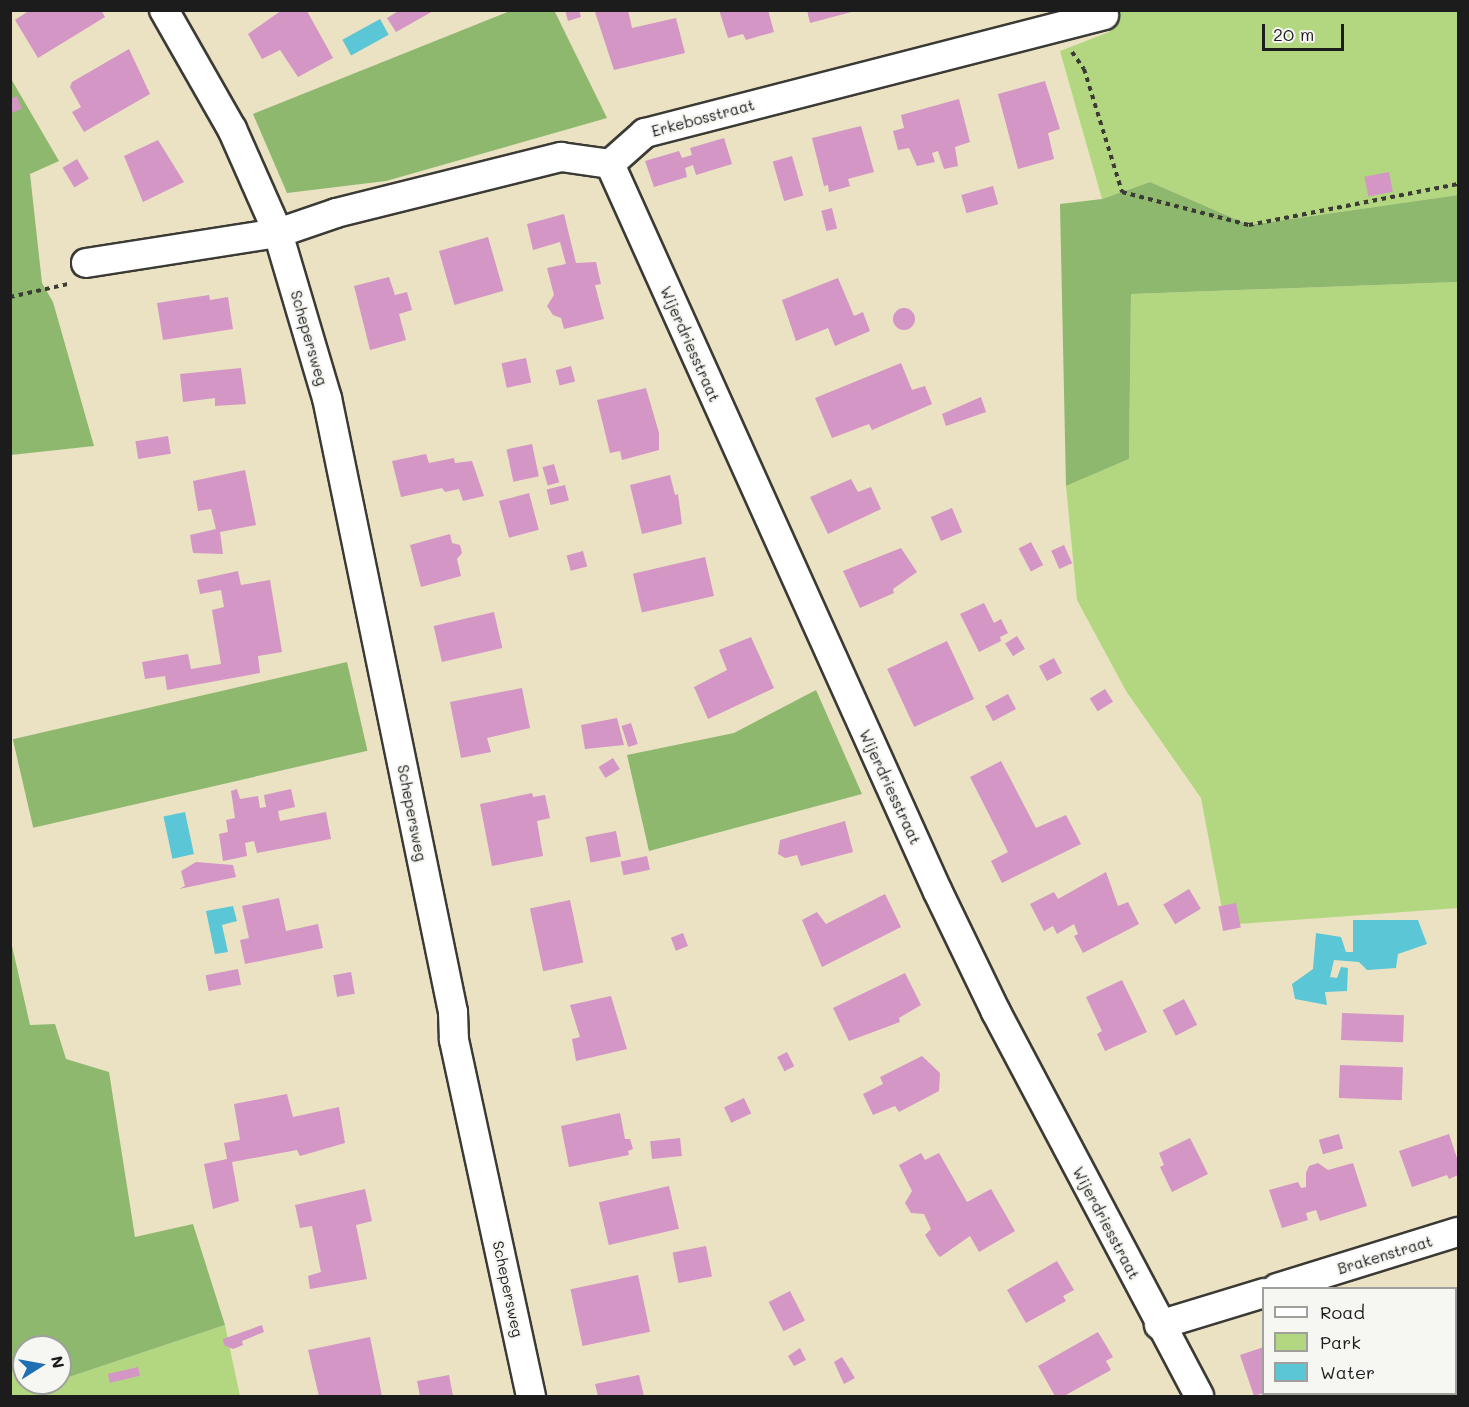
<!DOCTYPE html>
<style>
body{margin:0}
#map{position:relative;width:1469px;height:1407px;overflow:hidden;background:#ebe2c3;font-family:Mali,sans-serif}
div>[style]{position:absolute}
.green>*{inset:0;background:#b2d780}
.forest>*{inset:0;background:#8db86e;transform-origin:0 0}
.water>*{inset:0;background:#5bc6d6;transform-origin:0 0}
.building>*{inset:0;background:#d396c5;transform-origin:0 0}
.round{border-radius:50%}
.path>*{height:4px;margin-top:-2px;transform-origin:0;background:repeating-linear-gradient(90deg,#3b3a35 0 4.5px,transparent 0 9px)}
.roads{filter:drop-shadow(2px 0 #3b3a35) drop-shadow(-2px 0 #3b3a35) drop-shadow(0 2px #3b3a35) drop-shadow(0 -2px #3b3a35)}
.street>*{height:28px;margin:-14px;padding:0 14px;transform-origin:14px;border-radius:14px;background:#fff}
span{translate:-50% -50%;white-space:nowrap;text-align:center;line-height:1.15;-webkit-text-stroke:4.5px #f6f6f2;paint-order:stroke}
.street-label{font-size:15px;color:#1c1c1c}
.frame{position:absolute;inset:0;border:12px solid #1c1c1c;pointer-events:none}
.legend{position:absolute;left:1262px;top:1287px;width:195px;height:108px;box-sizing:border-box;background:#f6f6f2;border:2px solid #9f9f9c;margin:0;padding:8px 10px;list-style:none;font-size:18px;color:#1c1c1c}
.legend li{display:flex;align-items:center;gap:12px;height:30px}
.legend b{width:30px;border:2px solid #9f9f9c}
.north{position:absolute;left:12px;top:1335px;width:60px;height:60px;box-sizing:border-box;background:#f6f6f2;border:2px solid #9f9f9c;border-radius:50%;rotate:79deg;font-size:16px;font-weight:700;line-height:24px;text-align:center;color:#1c1c1c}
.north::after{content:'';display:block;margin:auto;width:21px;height:27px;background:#1f6fb2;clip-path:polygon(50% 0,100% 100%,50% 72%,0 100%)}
.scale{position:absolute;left:1262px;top:24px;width:82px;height:27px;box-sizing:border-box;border:3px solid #1c1c1c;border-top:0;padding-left:8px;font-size:18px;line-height:21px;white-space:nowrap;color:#1c1c1c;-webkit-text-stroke:4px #f6f6f2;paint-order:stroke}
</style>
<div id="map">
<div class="green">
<i style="clip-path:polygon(1103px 11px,1458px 11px,1458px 195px,1249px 225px,1150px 182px,1102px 199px,1060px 51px,1109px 32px)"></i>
<i style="clip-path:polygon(1458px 282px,1458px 908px,1225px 925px,1201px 798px,1126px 691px,1077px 600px,1066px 486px,1129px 459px,1131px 294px)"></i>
<i style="clip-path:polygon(225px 1325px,240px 1396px,11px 1396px,10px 1371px,33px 1389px)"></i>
</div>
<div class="forest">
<i style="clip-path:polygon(554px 10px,607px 118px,386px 181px,287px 193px,253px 114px,510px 11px)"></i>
<i style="clip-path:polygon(10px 77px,59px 161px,30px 174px,42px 283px,53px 302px,94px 446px,11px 455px)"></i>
<i style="clip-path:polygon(1150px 182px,1249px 225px,1458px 195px,1458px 282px,1131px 294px,1129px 459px,1066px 486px,1060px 204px,1102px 199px)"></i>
<i style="left:347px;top:662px;width:91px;height:343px;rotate:77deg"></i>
<i style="clip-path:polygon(816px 690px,862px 794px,649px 851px,627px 755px,734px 733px)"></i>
<i style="clip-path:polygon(10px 937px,30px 1025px,55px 1024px,66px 1059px,109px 1072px,135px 1237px,193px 1224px,225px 1325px,60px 1380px,60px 1347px,24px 1347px,24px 1382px,11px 1371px)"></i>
</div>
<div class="water">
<i style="left:380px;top:19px;width:18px;height:43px;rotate:61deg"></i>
<i style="left:185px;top:812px;width:43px;height:22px;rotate:78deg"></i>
<i style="clip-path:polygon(233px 906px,237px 921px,222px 925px,228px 952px,215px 954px,206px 911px)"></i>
<i style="clip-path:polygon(1353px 920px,1418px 920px,1427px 944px,1398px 954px,1396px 968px,1367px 970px,1359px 962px,1334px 960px,1330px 977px,1337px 978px,1341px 967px,1348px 968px,1347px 991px,1325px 992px,1327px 1005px,1295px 999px,1292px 984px,1313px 969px,1316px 933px,1341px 937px,1346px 952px,1353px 952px)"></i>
</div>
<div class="building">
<i style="clip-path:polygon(30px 10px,101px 10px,105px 17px,38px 58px,15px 20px)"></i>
<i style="clip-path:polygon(282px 10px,307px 11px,333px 58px,298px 77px,280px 50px,262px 59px,248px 34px)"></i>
<i style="clip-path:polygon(400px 10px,435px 10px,396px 32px,387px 18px)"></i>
<i style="clip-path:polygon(565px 10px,579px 10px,581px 17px,568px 21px)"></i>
<i style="clip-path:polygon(628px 10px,632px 28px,676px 18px,685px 53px,614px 70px,595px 12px)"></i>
<i style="clip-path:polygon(719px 10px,768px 10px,774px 32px,746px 40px,743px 34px,728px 38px)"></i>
<i style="clip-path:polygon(807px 10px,855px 10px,855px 11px,810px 23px)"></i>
<i style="clip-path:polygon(129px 49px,150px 94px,84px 132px,72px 112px,81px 107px,70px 87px,72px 82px)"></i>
<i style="clip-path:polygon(1045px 81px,1060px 129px,1048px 133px,1054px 159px,1018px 169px,998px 94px)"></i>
<i style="clip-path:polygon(17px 96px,22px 109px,10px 113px,10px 99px)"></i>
<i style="clip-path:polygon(959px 99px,970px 142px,955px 147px,958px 166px,944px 169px,938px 151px,932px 153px,935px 162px,917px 166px,909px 148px,898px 150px,893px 131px,904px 128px,901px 115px)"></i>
<i style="clip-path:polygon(861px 126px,874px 172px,848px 179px,850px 186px,829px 192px,828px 185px,824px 186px,812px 138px)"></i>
<i style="clip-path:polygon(724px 138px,732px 164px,696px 175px,693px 165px,685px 168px,687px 177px,654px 187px,645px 161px,679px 151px,682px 158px,692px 155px,690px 148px)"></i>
<i style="clip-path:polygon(158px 140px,184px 182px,143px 202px,124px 156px)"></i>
<i style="left:792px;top:156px;width:41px;height:20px;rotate:74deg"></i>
<i style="left:77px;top:159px;width:23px;height:17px;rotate:59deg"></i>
<i style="left:1389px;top:172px;width:20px;height:25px;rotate:79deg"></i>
<i style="left:993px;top:186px;width:19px;height:33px;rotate:74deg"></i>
<i style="left:832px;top:208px;width:21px;height:11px;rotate:76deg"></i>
<i style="clip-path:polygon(564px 214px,576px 263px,596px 262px,601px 284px,595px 285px,604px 319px,564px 329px,561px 318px,553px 315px,547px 306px,554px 295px,547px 268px,566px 264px,560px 242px,533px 250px,527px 224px)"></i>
<i style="left:488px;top:237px;width:56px;height:51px;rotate:74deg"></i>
<i style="clip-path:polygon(389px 277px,395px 295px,407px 292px,412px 310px,399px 314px,406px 340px,370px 350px,354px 286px)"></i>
<i style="clip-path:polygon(838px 278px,854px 316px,863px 312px,870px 331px,835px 346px,828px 328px,796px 341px,782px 300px)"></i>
<i style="clip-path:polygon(209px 295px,210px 300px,228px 297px,233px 329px,163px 340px,157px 303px)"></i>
<i class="round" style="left:893px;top:308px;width:22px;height:22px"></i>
<i style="left:526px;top:358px;width:25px;height:25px;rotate:78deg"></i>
<i style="clip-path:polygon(901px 363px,912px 390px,925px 386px,932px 404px,872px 430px,869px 424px,832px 438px,815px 398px)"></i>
<i style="left:571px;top:366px;width:16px;height:16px;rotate:75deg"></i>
<i style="clip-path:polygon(241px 368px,246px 404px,215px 406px,215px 398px,183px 402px,180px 374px)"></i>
<i style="clip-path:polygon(646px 388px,659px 433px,659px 450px,622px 460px,620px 451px,610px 453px,597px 400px)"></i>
<i style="clip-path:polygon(981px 397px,986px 412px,946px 426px,942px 414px)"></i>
<i style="left:168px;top:436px;width:18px;height:33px;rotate:81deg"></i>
<i style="left:532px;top:444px;width:33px;height:26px;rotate:78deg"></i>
<i style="clip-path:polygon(426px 454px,429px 463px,454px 458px,455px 463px,472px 461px,484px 496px,463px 501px,459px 489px,445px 492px,442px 488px,401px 497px,392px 461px)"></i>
<i style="left:554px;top:464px;width:19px;height:12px;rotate:74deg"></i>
<i style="clip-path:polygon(245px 470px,256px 525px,220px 532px,223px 554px,193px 553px,190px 535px,216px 529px,211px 509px,198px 511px,193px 481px)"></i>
<i style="clip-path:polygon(670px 475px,675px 495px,678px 494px,682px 524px,642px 534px,630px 485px)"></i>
<i style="clip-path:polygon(851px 479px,858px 492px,871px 487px,881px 509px,828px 534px,810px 497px)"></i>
<i style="left:565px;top:485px;width:16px;height:19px;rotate:76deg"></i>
<i style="left:529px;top:493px;width:38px;height:31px;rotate:75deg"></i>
<i style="left:952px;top:508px;width:26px;height:23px;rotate:67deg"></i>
<i style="clip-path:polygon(450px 534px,452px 543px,460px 545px,462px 553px,457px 559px,461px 576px,421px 587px,410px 545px)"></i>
<i style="left:1031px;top:542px;width:26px;height:14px;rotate:62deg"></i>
<i style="left:1064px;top:545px;width:20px;height:14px;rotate:66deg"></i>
<i style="clip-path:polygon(901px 548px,917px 572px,893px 589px,894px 593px,860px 608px,843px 571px)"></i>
<i style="left:583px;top:551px;width:16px;height:17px;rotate:75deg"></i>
<i style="left:705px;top:557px;width:40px;height:74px;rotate:77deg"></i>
<i style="clip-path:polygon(238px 571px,241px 585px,270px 580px,282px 652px,258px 656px,260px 673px,167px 690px,165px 676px,145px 679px,142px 662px,188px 654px,191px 669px,221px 664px,212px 610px,224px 607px,221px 590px,200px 594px,197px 580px)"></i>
<i style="clip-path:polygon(984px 603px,994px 623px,1001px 619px,1008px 633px,1000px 637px,1001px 641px,979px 652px,960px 614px)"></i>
<i style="left:494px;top:612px;width:37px;height:62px;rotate:77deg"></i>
<i style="left:1017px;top:636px;width:15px;height:14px;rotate:58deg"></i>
<i style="clip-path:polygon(751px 637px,774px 688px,708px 719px,694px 687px,727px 670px,719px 650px)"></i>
<i style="left:947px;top:641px;width:64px;height:66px;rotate:65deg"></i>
<i style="left:1054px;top:658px;width:17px;height:17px;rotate:62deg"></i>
<i style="clip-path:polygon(522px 688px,530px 728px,487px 738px,491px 752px,461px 758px,450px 702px)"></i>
<i style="left:1105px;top:689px;width:15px;height:18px;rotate:58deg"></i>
<i style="left:1008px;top:694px;width:17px;height:26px;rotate:62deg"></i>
<i style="clip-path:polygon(617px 718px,624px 745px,585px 749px,581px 725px)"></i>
<i style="left:631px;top:723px;width:22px;height:10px;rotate:72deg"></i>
<i style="left:613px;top:758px;width:13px;height:17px;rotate:58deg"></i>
<i style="clip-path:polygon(1001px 761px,1036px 828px,1066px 815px,1081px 844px,1002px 883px,991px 861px,1008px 852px,970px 777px)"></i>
<i style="clip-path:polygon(237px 789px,240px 799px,258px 796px,260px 808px,266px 807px,264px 795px,291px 789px,295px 807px,278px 811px,280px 821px,326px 812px,331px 839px,257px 853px,254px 841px,245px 843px,247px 856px,223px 861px,219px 834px,228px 832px,226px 820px,235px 818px,231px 791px)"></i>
<i style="clip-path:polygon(532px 793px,533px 797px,545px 795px,550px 818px,537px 821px,543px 856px,492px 866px,480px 804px)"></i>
<i style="clip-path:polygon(845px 821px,853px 852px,801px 866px,797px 855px,785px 858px,778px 854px,780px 840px)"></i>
<i style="left:616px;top:831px;width:26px;height:31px;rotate:79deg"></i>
<i style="left:647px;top:856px;width:14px;height:27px;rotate:78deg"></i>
<i style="clip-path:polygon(196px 862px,233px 865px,236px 877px,179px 889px,185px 886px,181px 871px)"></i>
<i style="clip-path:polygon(1106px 872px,1118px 906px,1128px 902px,1139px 924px,1083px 953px,1074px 936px,1078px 934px,1074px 924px,1057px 934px,1053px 926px,1044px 931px,1030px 904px,1054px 892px,1058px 899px)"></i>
<i style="left:1189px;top:889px;width:23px;height:30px;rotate:59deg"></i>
<i style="clip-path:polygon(885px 894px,901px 927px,822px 967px,802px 920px,817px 912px,826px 924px)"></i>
<i style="clip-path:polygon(279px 898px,286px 931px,318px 924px,323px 948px,245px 964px,240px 940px,249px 938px,242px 906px)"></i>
<i style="left:570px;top:900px;width:64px;height:41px;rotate:78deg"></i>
<i style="left:1236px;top:903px;width:25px;height:18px;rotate:79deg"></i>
<i style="left:683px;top:933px;width:14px;height:13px;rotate:69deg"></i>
<i style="left:238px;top:969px;width:16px;height:33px;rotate:79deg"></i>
<i style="left:351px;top:972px;width:22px;height:18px;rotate:80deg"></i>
<i style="clip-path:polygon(905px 973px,921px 1005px,899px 1018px,900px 1022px,849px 1041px,833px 1008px)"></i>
<i style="clip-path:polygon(1122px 980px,1147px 1032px,1105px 1051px,1097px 1034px,1102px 1031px,1086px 997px)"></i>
<i style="clip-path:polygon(611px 996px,627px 1049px,576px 1061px,572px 1039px,580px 1037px,570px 1005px)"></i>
<i style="left:1184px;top:999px;width:29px;height:24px;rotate:63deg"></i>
<i style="left:1342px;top:1013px;width:62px;height:27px;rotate:2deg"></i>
<i style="left:787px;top:1052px;width:16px;height:11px;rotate:63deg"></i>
<i style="clip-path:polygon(922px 1056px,940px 1073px,939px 1091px,899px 1112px,895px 1106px,873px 1115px,863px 1094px,883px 1084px,880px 1077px)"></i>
<i style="left:1340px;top:1065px;width:63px;height:33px;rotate:2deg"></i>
<i style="clip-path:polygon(287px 1094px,293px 1117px,339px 1107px,345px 1143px,300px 1156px,297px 1150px,232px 1162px,239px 1201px,213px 1209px,204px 1164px,227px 1159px,224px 1143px,240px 1140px,234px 1104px)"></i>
<i style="left:744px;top:1098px;width:17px;height:22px;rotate:65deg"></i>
<i style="clip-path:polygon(620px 1113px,625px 1139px,630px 1139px,633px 1149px,628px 1151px,629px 1155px,569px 1167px,561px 1126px)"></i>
<i style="left:1339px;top:1134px;width:15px;height:21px;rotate:74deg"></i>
<i style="clip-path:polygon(1449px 1134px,1458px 1161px,1458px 1175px,1449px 1179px,1447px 1175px,1412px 1187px,1399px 1151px)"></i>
<i style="left:680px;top:1138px;width:18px;height:30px;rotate:84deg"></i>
<i style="clip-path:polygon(1190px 1138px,1208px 1174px,1172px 1192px,1160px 1167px,1164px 1165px,1159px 1153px)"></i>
<i style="clip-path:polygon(921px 1153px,925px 1160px,939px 1153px,967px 1202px,991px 1189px,1015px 1231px,979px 1252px,970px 1236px,940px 1257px,937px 1254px,925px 1235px,931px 1229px,924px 1214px,911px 1213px,905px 1203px,912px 1191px,899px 1165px)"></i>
<i style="clip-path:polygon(1318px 1163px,1328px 1170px,1353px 1163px,1367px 1206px,1320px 1221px,1316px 1210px,1306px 1213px,1308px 1220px,1282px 1228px,1269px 1190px,1298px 1182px,1301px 1188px,1306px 1187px,1306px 1173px,1309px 1166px)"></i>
<i style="left:669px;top:1186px;width:44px;height:72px;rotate:77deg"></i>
<i style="clip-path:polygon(365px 1189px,372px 1221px,356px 1225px,367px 1279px,310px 1289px,308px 1276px,321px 1272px,312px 1226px,300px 1228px,295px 1205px)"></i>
<i style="left:706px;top:1246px;width:31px;height:34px;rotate:79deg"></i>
<i style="clip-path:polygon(1057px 1261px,1074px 1290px,1063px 1296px,1066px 1301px,1026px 1323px,1007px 1290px)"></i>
<i style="left:638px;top:1275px;width:58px;height:69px;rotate:78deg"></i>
<i style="left:790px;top:1291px;width:33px;height:24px;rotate:63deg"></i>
<i style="clip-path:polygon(262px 1325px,264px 1332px,242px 1341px,243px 1345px,233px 1349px,224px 1345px,223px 1339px)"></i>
<i style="clip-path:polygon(1098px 1332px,1113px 1357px,1106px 1361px,1111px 1370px,1064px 1396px,1055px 1396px,1038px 1366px)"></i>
<i style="clip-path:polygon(370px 1337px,382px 1396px,319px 1396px,308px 1350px)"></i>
<i style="clip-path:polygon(1264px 1347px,1264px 1393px,1254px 1396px,1240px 1355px)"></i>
<i style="clip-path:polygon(800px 1348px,806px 1360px,794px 1366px,788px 1356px)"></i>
<i style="clip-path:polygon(842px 1357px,855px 1378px,844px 1384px,834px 1362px)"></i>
<i style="left:138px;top:1367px;width:9px;height:31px;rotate:77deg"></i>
<i style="clip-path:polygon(449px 1375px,453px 1396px,420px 1396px,417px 1381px)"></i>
<i style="clip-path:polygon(639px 1375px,644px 1396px,598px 1396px,595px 1384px)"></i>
</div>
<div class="path">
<i style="left:1072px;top:52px;width:21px;rotate:55deg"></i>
<i style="left:1084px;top:69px;width:129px;rotate:72.8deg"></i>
<i style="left:1122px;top:192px;width:131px;rotate:14.6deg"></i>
<i style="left:1249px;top:225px;width:213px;rotate:-11.1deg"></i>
<i style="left:10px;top:297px;width:59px;rotate:-12.6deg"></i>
</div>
<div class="roads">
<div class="street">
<i style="left:164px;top:10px;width:137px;rotate:60.3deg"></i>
<i style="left:232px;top:129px;width:114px;rotate:66.1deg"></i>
<i style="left:278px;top:233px;width:172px;rotate:73.5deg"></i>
<i style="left:327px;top:398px;width:627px;rotate:78.4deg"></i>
<i style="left:453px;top:1012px;width:28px;rotate:88deg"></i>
<i style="left:454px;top:1040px;width:364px;rotate:77.8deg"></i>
<i style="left:610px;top:164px;width:798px;rotate:65.75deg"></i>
<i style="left:938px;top:892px;width:133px;rotate:64.2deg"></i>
<i style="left:996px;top:1012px;width:434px;rotate:62.1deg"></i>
<i style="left:610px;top:164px;width:47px;rotate:-41.5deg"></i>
<i style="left:645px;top:133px;width:474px;rotate:-14.4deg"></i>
<i style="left:86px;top:263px;width:194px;rotate:-8.9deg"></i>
<i style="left:278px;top:233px;width:61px;rotate:-19deg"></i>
<i style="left:336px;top:213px;width:232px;rotate:-14deg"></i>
<i style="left:561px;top:157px;width:49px;rotate:8.1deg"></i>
<i style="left:1277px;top:1288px;width:189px;rotate:-17.2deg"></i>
<i style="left:1159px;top:1325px;width:110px;rotate:-16.9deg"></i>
</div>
</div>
<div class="street-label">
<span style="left:703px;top:118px;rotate:-15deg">Erkebosstraat</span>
<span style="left:309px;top:338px;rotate:74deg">Schepersweg</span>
<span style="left:690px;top:344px;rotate:66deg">Wijerdriesstraat</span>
<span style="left:890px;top:787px;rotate:65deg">Wijerdriesstraat</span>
<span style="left:412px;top:813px;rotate:79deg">Schepersweg</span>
<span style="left:1106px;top:1223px;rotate:62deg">Wijerdriesstraat</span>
<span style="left:1385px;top:1255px;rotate:-17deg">Brakenstraat</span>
<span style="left:508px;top:1289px;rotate:78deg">Schepersweg</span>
</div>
<div class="frame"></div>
<ul class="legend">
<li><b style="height:8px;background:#fff"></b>Road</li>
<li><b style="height:16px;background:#b2d780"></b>Park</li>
<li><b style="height:16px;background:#5bc6d6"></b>Water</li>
</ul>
<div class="north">N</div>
<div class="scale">20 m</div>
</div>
